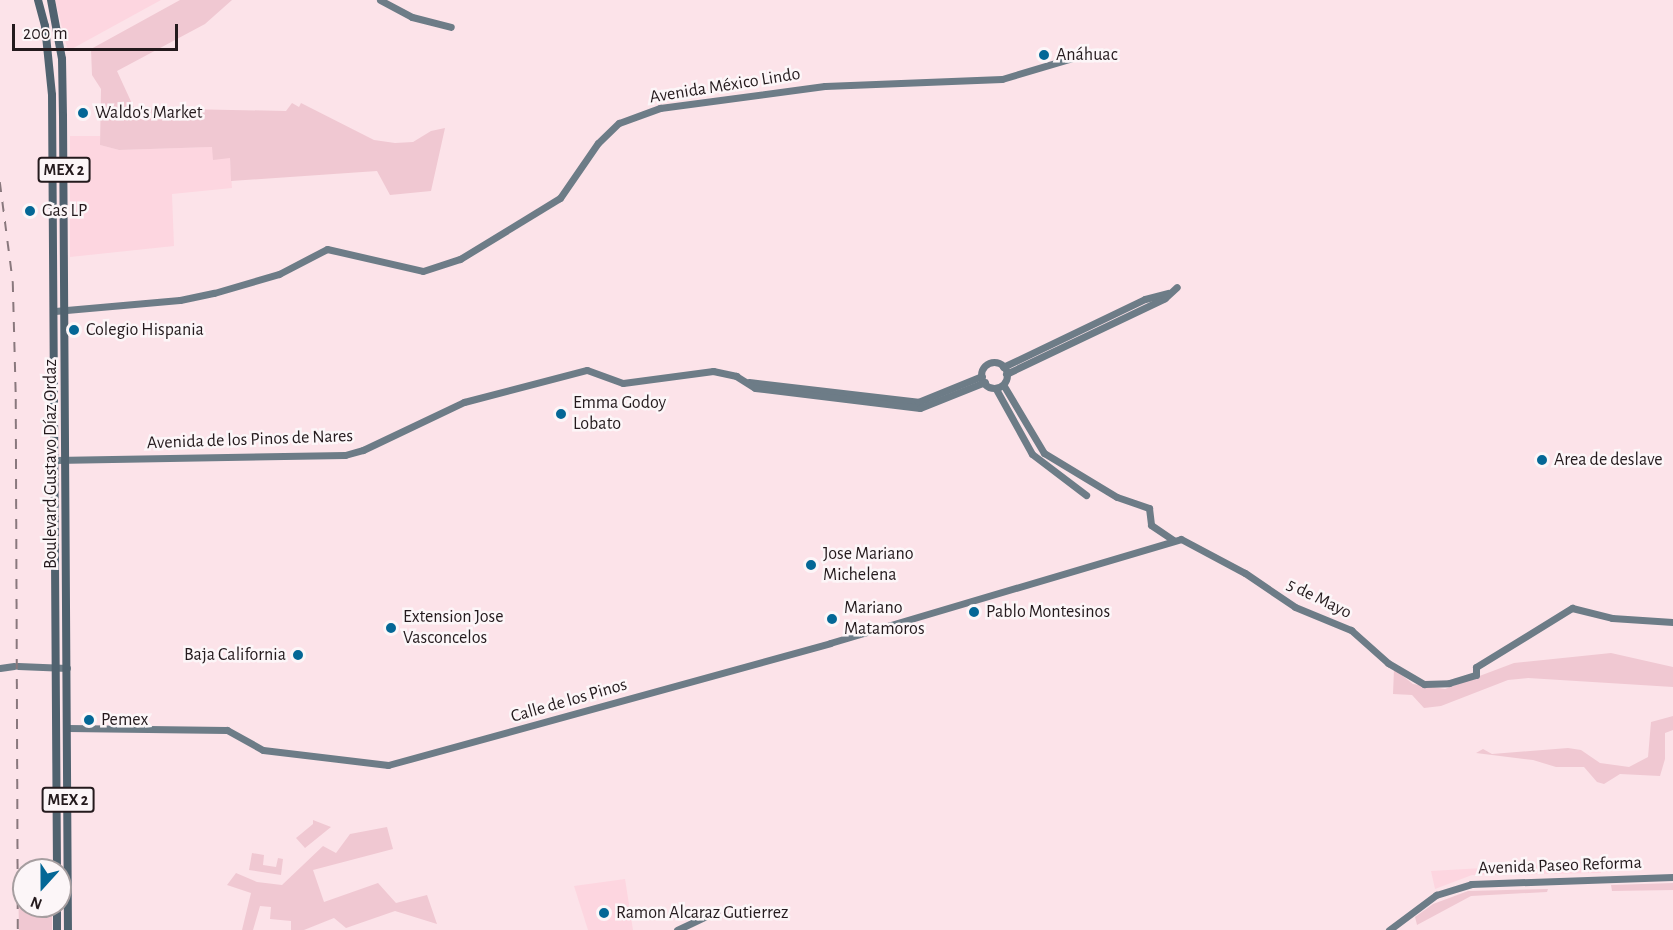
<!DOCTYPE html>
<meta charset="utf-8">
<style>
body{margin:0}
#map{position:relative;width:1673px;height:930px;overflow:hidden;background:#fce3e9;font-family:"Alegreya Sans",sans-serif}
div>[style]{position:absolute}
.built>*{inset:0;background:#fdd6e0}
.green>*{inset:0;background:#f0c8d2}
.secondary>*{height:7px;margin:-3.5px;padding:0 3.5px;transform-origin:3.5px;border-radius:3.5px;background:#6d7c87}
.secondary>.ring{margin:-3.5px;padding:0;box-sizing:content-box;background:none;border:7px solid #6d7c87;border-radius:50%}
.primary>*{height:8px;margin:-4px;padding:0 4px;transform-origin:4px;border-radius:4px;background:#50626f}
.rail>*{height:1.5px;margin-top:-0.75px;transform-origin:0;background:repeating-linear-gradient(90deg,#89787d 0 10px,transparent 0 20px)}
.dots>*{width:16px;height:16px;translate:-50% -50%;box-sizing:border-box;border:3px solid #fcf6f8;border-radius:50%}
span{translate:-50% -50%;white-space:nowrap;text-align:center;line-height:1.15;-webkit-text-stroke:5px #fcf6f8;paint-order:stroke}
.shield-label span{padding:2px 4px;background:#fcf6f8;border:2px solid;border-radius:4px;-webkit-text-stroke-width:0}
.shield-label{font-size:16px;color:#241a1d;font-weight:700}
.poi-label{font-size:18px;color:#241a1d}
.left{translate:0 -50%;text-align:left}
.right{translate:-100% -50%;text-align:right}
.street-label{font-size:18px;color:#241a1d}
.north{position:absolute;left:12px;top:858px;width:60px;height:60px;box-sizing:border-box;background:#fcf6f8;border:2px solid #a69ea0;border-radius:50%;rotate:201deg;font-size:16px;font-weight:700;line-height:24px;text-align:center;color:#241a1d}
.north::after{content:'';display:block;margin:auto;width:21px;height:27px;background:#046796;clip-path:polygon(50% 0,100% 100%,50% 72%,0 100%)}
.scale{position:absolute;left:12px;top:24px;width:166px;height:27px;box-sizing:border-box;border:3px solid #241a1d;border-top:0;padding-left:8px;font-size:18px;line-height:21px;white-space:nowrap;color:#241a1d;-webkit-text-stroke:4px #fcf6f8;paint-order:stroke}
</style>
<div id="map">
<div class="built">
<i style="clip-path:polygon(55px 0,161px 0,68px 51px)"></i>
<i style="clip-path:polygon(70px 136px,100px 136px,100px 145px,119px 150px,212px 147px,230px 158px,232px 188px,172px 194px,174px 246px,70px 257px)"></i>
<i style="clip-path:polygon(1601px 861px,1601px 873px,1472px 875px,1435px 889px,1431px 871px)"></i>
<i style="clip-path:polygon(625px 879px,633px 930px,588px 930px,574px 886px)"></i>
</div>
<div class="green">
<i style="clip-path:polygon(180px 0,232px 0,205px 24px,117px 71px,134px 108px,286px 111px,292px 103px,299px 107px,301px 103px,374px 140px,395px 143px,413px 142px,431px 131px,445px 128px,431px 191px,390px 195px,377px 171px,231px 181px,230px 158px,213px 160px,212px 147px,119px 150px,100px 145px,101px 89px,92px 75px,91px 49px)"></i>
<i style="clip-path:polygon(1611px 653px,1673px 667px,1673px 687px,1528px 678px,1508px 680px,1441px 706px,1424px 708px,1412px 695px,1393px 694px,1394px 669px,1413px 684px,1445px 689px,1514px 663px)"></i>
<i style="clip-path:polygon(1673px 716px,1673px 730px,1665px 733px,1665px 759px,1660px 776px,1620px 774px,1604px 784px,1597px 782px,1584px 767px,1556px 767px,1533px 760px,1476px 753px,1483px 749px,1492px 754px,1568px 748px,1581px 750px,1600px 763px,1629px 767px,1648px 757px,1651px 722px)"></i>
<i style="clip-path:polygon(313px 820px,331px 827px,305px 848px,296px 838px,313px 824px)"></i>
<i style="clip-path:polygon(387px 827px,393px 849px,313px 870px,324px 902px,378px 883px,396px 903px,427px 895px,437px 924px,395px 911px,346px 928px,334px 918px,304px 930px,291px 930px,291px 921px,270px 919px,271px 907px,260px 906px,253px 930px,242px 930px,251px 893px,227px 885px,236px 873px,257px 882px,282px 885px,323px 846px,336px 853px,350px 834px)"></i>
<i style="clip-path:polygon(252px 853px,264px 855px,263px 865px,276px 867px,278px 858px,283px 859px,281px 875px,249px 870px)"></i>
<i style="clip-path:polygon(18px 881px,24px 881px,24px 906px,52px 906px,52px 930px,19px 930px)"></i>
<i style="clip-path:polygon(1673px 883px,1673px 890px,1612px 891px,1611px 885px)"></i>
<i style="clip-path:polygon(1548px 889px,1547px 892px,1471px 896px,1417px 925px,1415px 917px,1433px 904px,1468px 891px)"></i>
</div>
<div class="secondary">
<i style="left:380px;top:0;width:36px;rotate:28deg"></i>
<i style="left:412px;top:17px;width:40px;rotate:14.4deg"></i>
<i style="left:55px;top:311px;width:125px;rotate:-5deg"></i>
<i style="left:180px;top:300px;width:35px;rotate:-12deg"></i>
<i style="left:214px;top:293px;width:68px;rotate:-16.3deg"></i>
<i style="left:279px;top:274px;width:54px;rotate:-27.5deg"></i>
<i style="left:327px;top:249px;width:98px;rotate:12.9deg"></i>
<i style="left:423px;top:271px;width:39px;rotate:-18deg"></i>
<i style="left:460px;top:259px;width:117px;rotate:-31.4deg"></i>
<i style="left:560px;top:198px;width:67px;rotate:-55.4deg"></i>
<i style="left:598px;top:143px;width:29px;rotate:-44deg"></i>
<i style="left:619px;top:123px;width:44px;rotate:-20.1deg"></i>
<i style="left:660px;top:108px;width:166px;rotate:-7.6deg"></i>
<i style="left:825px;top:86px;width:177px;rotate:-2.3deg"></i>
<i style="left:1002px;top:79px;width:73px;rotate:-16.7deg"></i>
<i class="ring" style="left:981px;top:362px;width:19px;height:19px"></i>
<i style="left:1003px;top:367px;width:157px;rotate:-25.6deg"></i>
<i style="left:1145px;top:299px;width:24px;rotate:-15deg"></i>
<i style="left:1006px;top:374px;width:176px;rotate:-25.5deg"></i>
<i style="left:1165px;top:298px;width:16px;rotate:-43deg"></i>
<i style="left:749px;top:382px;width:170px;rotate:6.7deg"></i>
<i style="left:918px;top:402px;width:69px;rotate:-22.1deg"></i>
<i style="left:1004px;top:386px;width:78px;rotate:59.2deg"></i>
<i style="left:1044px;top:453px;width:85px;rotate:31.1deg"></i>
<i style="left:1117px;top:497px;width:34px;rotate:19deg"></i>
<i style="left:1149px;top:508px;width:17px;rotate:83deg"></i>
<i style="left:1151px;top:525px;width:27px;rotate:34deg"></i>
<i style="left:996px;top:389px;width:74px;rotate:61deg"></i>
<i style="left:1032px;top:454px;width:68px;rotate:37.2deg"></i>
<i style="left:55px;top:460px;width:290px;rotate:-1deg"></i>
<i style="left:345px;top:455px;width:19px;rotate:-16deg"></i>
<i style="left:363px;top:450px;width:112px;rotate:-25.4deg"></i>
<i style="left:464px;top:402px;width:127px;rotate:-14.6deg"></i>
<i style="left:587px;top:370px;width:38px;rotate:20deg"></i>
<i style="left:623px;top:383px;width:91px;rotate:-7.6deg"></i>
<i style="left:713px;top:371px;width:24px;rotate:12deg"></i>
<i style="left:736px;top:376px;width:22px;rotate:32deg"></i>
<i style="left:755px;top:388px;width:166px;rotate:6.9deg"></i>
<i style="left:920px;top:408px;width:70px;rotate:-21.8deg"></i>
<i style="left:18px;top:666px;width:49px;rotate:2.3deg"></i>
<i style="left:0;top:668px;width:14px;rotate:-8deg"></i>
<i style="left:68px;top:728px;width:159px;rotate:0.7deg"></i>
<i style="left:227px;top:730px;width:41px;rotate:29.1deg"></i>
<i style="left:263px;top:750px;width:126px;rotate:6.8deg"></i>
<i style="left:388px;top:765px;width:459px;rotate:-15.4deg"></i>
<i style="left:830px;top:643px;width:366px;rotate:-16.5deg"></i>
<i style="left:1181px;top:539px;width:72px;rotate:28deg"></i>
<i style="left:1245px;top:573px;width:60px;rotate:34.2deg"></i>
<i style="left:1295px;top:607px;width:61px;rotate:22.3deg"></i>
<i style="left:1351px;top:630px;width:50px;rotate:41.7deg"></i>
<i style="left:1388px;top:663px;width:42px;rotate:30.3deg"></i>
<i style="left:1424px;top:684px;width:25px;rotate:-2deg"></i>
<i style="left:1449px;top:683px;width:28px;rotate:-17deg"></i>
<i style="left:1476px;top:675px;width:8px;rotate:-90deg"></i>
<i style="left:1476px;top:667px;width:113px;rotate:-31.6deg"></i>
<i style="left:1572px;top:608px;width:41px;rotate:14deg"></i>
<i style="left:1612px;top:618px;width:61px;rotate:3.8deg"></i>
<i style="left:677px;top:930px;width:44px;rotate:-25.4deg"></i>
<i style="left:1389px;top:930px;width:59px;rotate:-36.7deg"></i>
<i style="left:1436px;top:895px;width:37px;rotate:-17deg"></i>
<i style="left:1471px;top:884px;width:202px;rotate:-2deg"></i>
</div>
<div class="primary">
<i style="left:38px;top:0;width:27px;rotate:75deg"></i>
<i style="left:45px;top:26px;width:69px;rotate:84.2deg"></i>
<i style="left:52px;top:95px;width:775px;rotate:89.63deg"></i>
<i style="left:51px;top:0;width:60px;rotate:79.4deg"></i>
<i style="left:62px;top:59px;width:57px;rotate:89deg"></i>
<i style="left:63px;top:116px;width:814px;rotate:89.65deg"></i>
<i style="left:57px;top:906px;width:24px;rotate:90deg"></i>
</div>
<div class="rail">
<i style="left:0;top:182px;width:101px;rotate:82.6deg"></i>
<i style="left:13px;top:282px;width:117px;rotate:88.5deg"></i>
<i style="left:16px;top:399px;width:531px;rotate:89.78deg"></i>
</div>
<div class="dots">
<i style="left:1044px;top:55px;background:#046796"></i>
<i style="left:83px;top:113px;background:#046796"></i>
<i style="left:30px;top:211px;background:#046796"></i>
<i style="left:74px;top:330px;background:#046796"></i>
<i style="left:561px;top:414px;background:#046796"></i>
<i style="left:1542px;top:460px;background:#046796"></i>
<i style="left:811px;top:565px;background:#046796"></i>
<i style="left:974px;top:612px;background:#046796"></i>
<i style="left:832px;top:619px;background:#046796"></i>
<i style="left:391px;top:628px;background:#046796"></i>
<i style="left:298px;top:655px;background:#046796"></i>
<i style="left:89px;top:720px;background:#046796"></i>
<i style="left:604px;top:913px;background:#046796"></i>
</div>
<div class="shield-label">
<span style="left:64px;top:170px">MEX 2</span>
<span style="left:68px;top:800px">MEX 2</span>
</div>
<div class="poi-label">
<span class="left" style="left:1056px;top:55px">Anáhuac</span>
<span class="left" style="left:95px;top:113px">Waldo's Market</span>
<span class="left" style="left:42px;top:211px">Gas LP</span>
<span class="left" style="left:86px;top:330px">Colegio Hispania</span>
<span class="left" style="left:573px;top:414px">Emma Godoy<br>Lobato</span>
<span class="left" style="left:1554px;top:460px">Area de deslave</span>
<span class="left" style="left:823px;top:565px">Jose Mariano<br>Michelena</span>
<span class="left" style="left:844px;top:619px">Mariano<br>Matamoros</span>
<span class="left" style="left:986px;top:612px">Pablo Montesinos</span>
<span class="left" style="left:403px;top:628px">Extension Jose<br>Vasconcelos</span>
<span class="right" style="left:286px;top:655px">Baja California</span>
<span class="left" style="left:101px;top:720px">Pemex</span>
<span class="left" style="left:616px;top:913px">Ramon Alcaraz Gutierrez</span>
</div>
<div class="street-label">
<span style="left:725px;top:86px;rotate:-9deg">Avenida México Lindo</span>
<span style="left:250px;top:440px;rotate:-2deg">Avenida de los Pinos de Nares</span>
<span style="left:51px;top:464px;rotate:-90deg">Boulevard Gustavo Díaz Ordaz</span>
<span style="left:1319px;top:599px;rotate:26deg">5 de Mayo</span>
<span style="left:569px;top:701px;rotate:-16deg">Calle de los Pinos</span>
<span style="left:1560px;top:866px;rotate:-2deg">Avenida Paseo Reforma</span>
</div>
<div class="north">N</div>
<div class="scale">200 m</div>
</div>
